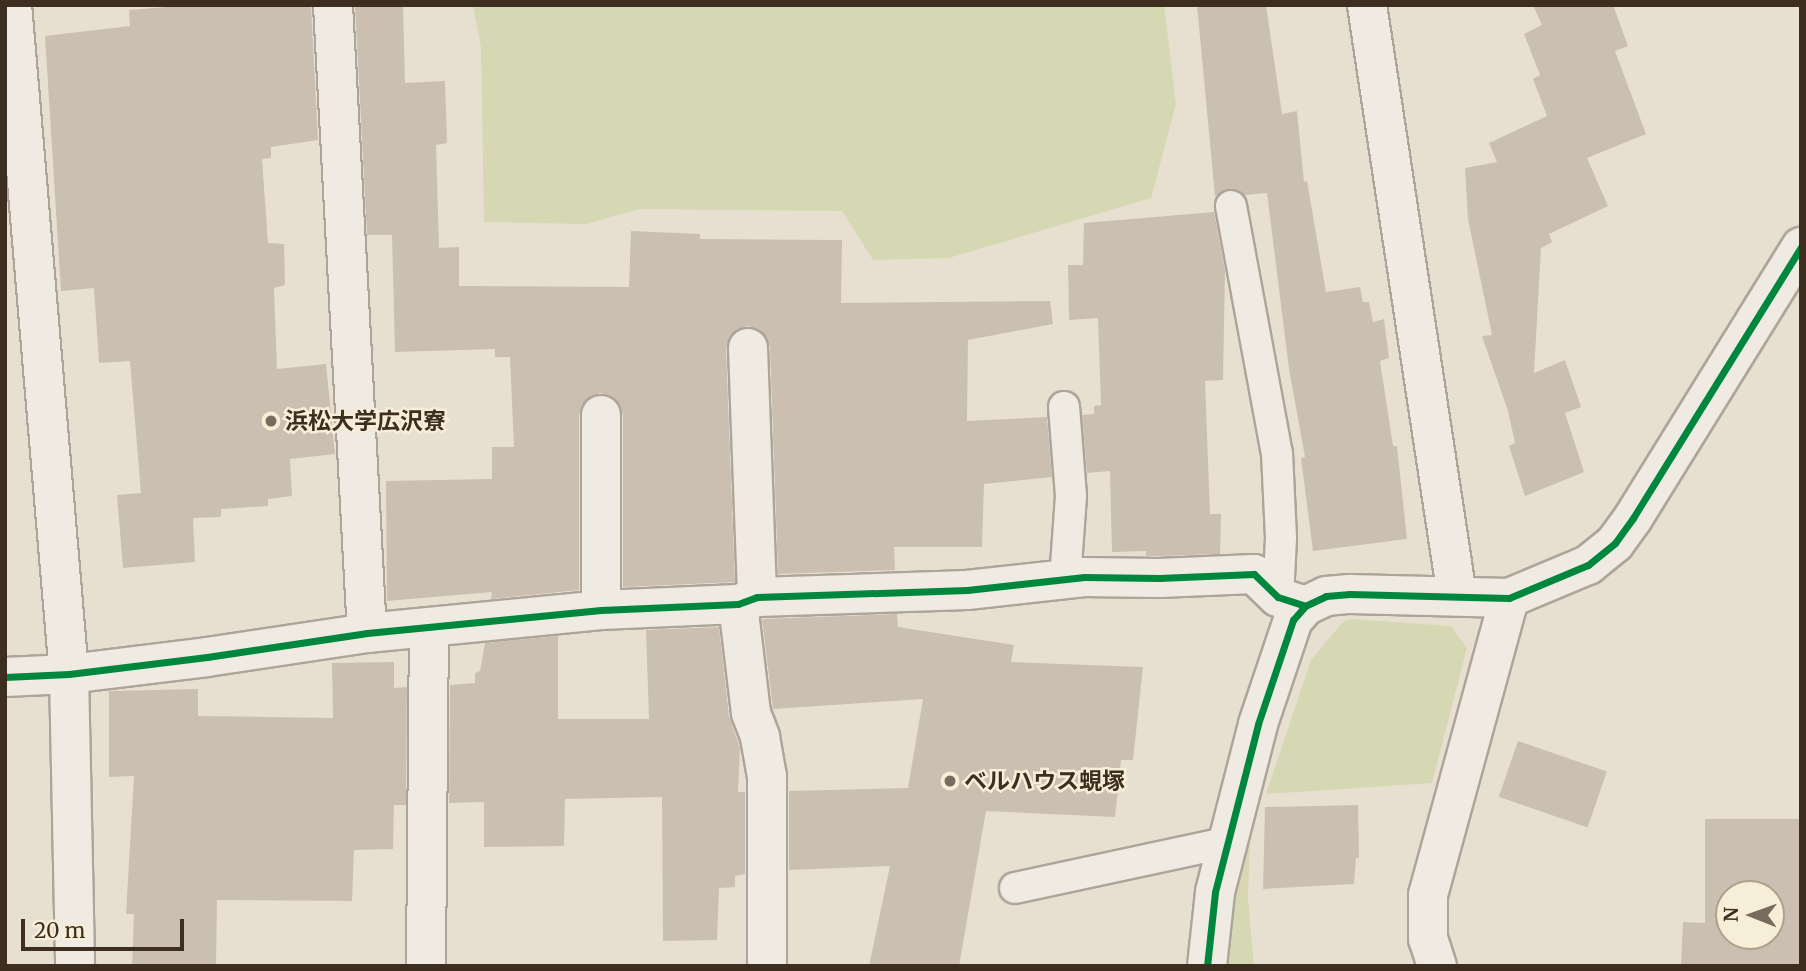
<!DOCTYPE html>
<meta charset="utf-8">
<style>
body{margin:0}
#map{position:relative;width:1806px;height:971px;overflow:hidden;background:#e7e0d1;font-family:Merriweather,"Noto Sans JP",serif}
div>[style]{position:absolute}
.green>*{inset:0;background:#d6d7b3}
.building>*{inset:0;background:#cbbfb2;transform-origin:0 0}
.roads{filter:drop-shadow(2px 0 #ada599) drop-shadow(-2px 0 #ada599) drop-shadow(0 2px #ada599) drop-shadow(0 -2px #ada599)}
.lane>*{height:30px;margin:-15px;padding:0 15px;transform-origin:15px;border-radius:15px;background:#efebe3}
.street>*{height:38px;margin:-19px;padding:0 19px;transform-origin:19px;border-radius:19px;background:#efebe3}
.cycleway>*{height:7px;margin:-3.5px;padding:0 3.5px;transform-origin:3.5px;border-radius:3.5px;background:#00873e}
.dots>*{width:19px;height:19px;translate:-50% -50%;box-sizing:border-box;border:4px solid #f7eed8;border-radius:50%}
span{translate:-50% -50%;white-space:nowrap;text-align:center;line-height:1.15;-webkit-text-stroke:5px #f7eed8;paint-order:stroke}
.poi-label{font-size:23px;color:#3d2e20;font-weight:700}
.left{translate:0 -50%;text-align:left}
.frame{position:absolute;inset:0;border:7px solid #3d2e20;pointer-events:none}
.north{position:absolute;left:1715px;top:880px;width:70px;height:70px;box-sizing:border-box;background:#f7eed8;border:2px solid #ada18e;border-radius:50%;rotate:271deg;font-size:19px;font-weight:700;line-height:28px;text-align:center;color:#3d2e20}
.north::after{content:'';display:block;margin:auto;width:24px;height:32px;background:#786c5e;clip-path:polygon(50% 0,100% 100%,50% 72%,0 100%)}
.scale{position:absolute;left:21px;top:919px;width:163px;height:32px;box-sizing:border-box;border:4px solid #3d2e20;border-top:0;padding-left:9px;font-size:21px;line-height:24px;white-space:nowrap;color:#3d2e20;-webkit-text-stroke:5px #f7eed8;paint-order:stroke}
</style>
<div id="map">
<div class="green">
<i style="clip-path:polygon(473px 5px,1164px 5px,1176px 104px,1151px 198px,949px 258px,873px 260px,842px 211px,640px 209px,586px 224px,484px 222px,481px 48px)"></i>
<i style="clip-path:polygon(1351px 619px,1451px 626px,1467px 648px,1432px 783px,1266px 794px,1311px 660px,1342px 623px)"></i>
<i style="clip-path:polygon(1250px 833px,1248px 899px,1254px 966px,1217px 966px,1217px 947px)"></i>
</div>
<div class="building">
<i style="clip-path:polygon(193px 5px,311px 5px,318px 140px,271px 147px,271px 158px,262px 159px,268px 243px,284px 244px,285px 285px,274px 288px,277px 369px,326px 364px,335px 454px,290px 459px,292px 496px,268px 499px,268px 506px,221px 509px,221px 517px,193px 518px,195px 562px,123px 568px,117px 495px,141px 493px,130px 361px,99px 363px,94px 288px,61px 291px,45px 36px,130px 26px,129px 10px)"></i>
<i style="clip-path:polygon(355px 5px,403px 5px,405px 83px,445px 81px,447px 143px,436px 145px,439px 248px,459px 247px,459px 286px,629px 287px,631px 231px,700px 234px,700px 239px,842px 240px,841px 303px,1050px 301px,1053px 324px,968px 340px,967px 421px,1047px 417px,1052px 477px,984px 484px,982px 547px,894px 547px,895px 570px,778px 574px,770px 347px,767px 337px,759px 329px,747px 326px,736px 330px,729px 337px,726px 349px,735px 582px,623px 587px,623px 415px,620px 405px,612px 396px,600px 393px,591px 396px,582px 404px,579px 415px,579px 590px,491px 599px,492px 592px,387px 601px,386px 481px,492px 479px,492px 447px,514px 447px,510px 357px,495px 357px,495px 349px,395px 352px,392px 235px,367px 235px)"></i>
<i style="clip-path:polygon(1197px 5px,1266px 5px,1282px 114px,1297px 111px,1304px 182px,1307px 181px,1326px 292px,1360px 287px,1363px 302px,1369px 302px,1373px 322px,1384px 319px,1389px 358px,1380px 361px,1393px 446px,1397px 446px,1407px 539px,1313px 551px,1301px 458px,1305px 457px,1289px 369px,1267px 193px,1244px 195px,1228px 189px,1215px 196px)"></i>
<i style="clip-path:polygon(1533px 5px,1613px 5px,1628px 46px,1615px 51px,1646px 134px,1587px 158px,1608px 206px,1549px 234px,1552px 242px,1541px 248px,1534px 373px,1565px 360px,1581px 407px,1565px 413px,1584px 472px,1525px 496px,1509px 446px,1515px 443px,1508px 411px,1482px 336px,1492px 335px,1468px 219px,1465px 168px,1497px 162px,1489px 143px,1547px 116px,1533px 79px,1540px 75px,1524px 34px,1542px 25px)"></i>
<i style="clip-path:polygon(1214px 212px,1225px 271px,1223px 380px,1205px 381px,1210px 514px,1221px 514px,1220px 554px,1159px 556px,1146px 556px,1146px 551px,1112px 552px,1110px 471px,1087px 473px,1082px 415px,1094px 414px,1094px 406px,1101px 405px,1098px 318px,1069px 320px,1068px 265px,1083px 265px,1084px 223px)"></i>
<i style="clip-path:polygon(897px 614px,898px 627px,1014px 645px,1011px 662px,1143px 667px,1133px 760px,1121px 760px,1115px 817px,986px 811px,959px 966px,869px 966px,890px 866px,789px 870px,789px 791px,908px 788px,923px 699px,773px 709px,762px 619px)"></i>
<i style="clip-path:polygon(719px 627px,729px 716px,740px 748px,738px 792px,745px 792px,745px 874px,735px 876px,735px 887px,719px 888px,717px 940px,663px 941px,662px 797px,565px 799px,564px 846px,484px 847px,484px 802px,449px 803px,450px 685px,475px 683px,475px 673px,480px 671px,485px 643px,558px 636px,558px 719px,649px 719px,646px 630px)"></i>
<i style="clip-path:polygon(394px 662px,394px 688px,407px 687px,406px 805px,394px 805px,393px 849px,354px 850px,352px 901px,217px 900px,216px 966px,132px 966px,134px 914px,126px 914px,134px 776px,109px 777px,109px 691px,198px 689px,198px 716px,333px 718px,332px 663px)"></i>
<i style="left:1518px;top:741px;width:94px;height:59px;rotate:19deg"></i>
<i style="clip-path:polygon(1358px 805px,1359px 858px,1356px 858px,1354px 884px,1263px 889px,1265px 807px)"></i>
<i style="clip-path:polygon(evenodd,1705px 819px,1801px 819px,1800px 966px,1681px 966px,1683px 922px,1705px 923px,1705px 819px,1729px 894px,1771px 894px,1771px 936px,1729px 936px,1729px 894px)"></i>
</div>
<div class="roads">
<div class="lane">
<i style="left:1231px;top:206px;width:251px;rotate:79.5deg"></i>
<i style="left:1277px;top:453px;width:85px;rotate:87.3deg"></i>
<i style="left:1281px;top:538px;width:59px;rotate:92.9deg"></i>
<i style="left:1064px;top:407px;width:89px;rotate:85.5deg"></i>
<i style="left:1071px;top:496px;width:84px;rotate:94.1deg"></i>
<i style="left:1015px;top:888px;width:219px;rotate:-12.1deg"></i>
</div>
<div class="street">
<i style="left:12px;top:5px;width:671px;rotate:85.13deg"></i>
<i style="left:69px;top:674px;width:292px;rotate:88.8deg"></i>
<i style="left:333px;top:5px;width:629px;rotate:86.9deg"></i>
<i style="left:1367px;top:5px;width:598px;rotate:81.34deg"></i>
<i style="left:748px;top:348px;width:249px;rotate:87.9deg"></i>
<i style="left:738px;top:604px;width:110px;rotate:83.2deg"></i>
<i style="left:751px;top:713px;width:26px;rotate:69deg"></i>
<i style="left:760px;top:737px;width:40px;rotate:80deg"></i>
<i style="left:767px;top:776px;width:190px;rotate:90deg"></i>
<i style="left:601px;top:610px;width:195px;rotate:-90deg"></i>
<i style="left:5px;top:677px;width:64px;rotate:-2.7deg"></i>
<i style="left:69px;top:674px;width:139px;rotate:-7deg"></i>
<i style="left:207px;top:657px;width:162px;rotate:-8.5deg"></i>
<i style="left:367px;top:633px;width:235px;rotate:-5.6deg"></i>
<i style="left:601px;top:610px;width:137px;rotate:-2.5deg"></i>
<i style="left:738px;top:604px;width:20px;rotate:-20deg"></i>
<i style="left:757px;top:597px;width:210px;rotate:-1.9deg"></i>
<i style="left:967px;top:590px;width:118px;rotate:-6.3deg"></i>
<i style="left:1084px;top:577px;width:75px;rotate:0.8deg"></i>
<i style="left:1159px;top:578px;width:95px;rotate:-2.4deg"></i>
<i style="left:1254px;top:574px;width:33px;rotate:44deg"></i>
<i style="left:1278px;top:597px;width:28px;rotate:18deg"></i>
<i style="left:426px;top:966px;width:337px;rotate:-89.5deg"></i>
<i style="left:1207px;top:966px;width:74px;rotate:-83.8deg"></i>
<i style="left:1215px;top:892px;width:173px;rotate:-75.6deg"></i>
<i style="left:1258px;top:724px;width:110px;rotate:-71.4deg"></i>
<i style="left:1293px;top:620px;width:18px;rotate:-49deg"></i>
<i style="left:1305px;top:606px;width:23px;rotate:-25deg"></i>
<i style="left:1326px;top:596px;width:24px;rotate:-5deg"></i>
<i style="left:1350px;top:594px;width:159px;rotate:1.4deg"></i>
<i style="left:1509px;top:598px;width:86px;rotate:-22.7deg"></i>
<i style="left:1588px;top:565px;width:35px;rotate:-39deg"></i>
<i style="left:1615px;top:543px;width:31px;rotate:-54deg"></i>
<i style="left:1633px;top:518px;width:319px;rotate:-58.2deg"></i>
<i style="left:1437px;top:966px;width:28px;rotate:-108deg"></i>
<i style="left:1428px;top:939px;width:44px;rotate:-90deg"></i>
<i style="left:1428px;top:895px;width:308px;rotate:-74.7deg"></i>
</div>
</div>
<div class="cycleway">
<i style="left:5px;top:677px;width:64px;rotate:-2.7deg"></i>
<i style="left:69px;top:674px;width:139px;rotate:-7deg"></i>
<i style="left:207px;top:657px;width:162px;rotate:-8.5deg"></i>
<i style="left:367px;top:633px;width:235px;rotate:-5.6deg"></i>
<i style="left:601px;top:610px;width:137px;rotate:-2.5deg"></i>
<i style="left:738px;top:604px;width:20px;rotate:-20deg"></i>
<i style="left:757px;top:597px;width:210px;rotate:-1.9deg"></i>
<i style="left:967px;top:590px;width:118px;rotate:-6.3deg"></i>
<i style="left:1084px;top:577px;width:75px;rotate:0.8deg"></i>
<i style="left:1159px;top:578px;width:95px;rotate:-2.4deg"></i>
<i style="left:1254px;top:574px;width:33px;rotate:44deg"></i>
<i style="left:1278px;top:597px;width:28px;rotate:18deg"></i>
<i style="left:1207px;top:966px;width:74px;rotate:-83.8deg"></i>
<i style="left:1215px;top:892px;width:173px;rotate:-75.6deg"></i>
<i style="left:1258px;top:724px;width:110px;rotate:-71.4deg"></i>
<i style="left:1293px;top:620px;width:18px;rotate:-49deg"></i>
<i style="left:1305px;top:606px;width:23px;rotate:-25deg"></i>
<i style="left:1326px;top:596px;width:24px;rotate:-5deg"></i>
<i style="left:1350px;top:594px;width:159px;rotate:1.4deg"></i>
<i style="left:1509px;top:598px;width:86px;rotate:-22.7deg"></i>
<i style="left:1588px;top:565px;width:35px;rotate:-39deg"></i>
<i style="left:1615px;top:543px;width:31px;rotate:-54deg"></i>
<i style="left:1633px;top:518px;width:319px;rotate:-58.2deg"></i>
</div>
<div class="dots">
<i style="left:271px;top:421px;background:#786c5e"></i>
<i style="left:950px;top:781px;background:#786c5e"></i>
</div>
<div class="poi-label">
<span class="left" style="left:285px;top:421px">浜松大学広沢寮</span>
<span class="left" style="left:964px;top:781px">ベルハウス蜆塚</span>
</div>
<div class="frame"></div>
<div class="north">N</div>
<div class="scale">20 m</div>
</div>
